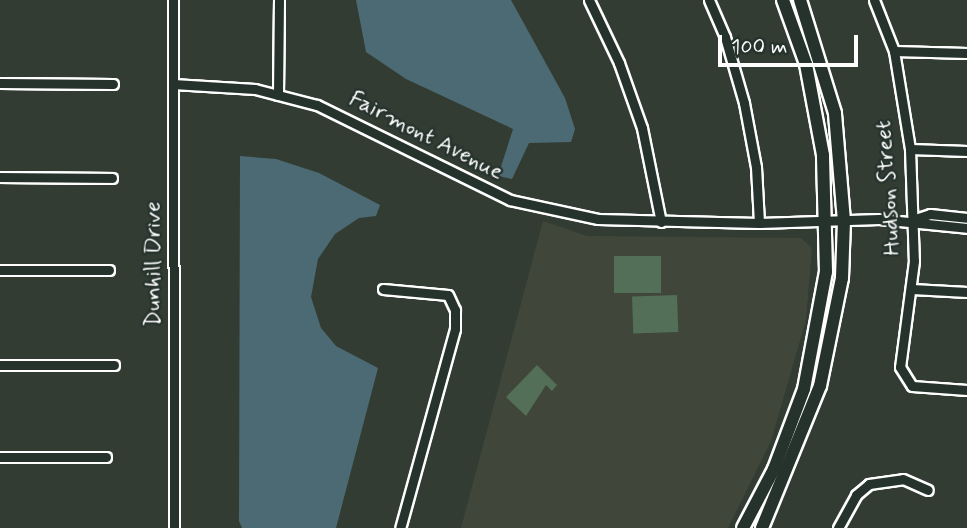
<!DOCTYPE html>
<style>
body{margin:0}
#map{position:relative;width:967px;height:528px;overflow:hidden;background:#323c33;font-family:Mynerve,sans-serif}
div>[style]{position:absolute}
.built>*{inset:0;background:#40463a}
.green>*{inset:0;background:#536f57;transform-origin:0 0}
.water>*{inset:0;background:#4c6a73}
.roads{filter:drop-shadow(2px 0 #fff) drop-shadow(-2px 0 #fff) drop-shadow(0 2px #fff) drop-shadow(0 -2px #fff)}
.street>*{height:9px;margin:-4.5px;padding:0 4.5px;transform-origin:4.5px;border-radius:4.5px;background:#26332d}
.secondary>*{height:12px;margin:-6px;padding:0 6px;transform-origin:6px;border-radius:6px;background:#26332d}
span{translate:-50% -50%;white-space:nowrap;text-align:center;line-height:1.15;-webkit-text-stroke:5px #26332d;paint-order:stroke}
.street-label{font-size:23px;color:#fff}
.scale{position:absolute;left:718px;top:35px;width:140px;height:32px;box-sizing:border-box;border:4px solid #fff;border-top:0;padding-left:9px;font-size:21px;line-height:24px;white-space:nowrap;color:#fff;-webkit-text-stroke:5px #26332d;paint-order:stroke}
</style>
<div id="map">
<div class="built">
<i style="clip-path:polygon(543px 221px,587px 236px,801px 238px,812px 248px,806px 320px,771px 441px,728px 528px,461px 528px)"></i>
</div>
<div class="green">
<i style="left:614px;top:256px;width:47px;height:37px"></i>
<i style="left:677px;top:295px;width:37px;height:45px;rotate:88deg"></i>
<i style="clip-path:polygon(537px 365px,557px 385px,552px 391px,546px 385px,526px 416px,506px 397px)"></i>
</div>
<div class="water">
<i style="clip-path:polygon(356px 0,511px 0,565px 98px,575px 129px,571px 142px,529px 143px,512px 179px,498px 176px,513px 129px,406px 79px,366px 52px)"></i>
<i style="clip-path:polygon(240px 156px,276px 159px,319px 173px,380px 205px,376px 216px,359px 218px,335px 234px,318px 259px,311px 297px,321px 328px,336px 346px,378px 368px,336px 528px,242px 528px,239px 521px)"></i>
</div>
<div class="roads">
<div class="street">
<i style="left:173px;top:0;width:528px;rotate:89.89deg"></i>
<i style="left:589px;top:0;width:70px;rotate:64.5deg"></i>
<i style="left:619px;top:63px;width:69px;rotate:70.5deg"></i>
<i style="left:642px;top:128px;width:96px;rotate:78.6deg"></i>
<i style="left:709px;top:0;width:40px;rotate:66.6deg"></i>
<i style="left:725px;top:37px;width:69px;rotate:73.9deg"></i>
<i style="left:744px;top:103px;width:65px;rotate:79.4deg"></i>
<i style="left:756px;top:167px;width:56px;rotate:86.9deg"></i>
<i style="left:874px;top:0;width:55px;rotate:68.6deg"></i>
<i style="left:894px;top:51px;width:99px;rotate:80.7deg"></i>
<i style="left:910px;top:149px;width:112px;rotate:88deg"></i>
<i style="left:914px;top:261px;width:107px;rotate:97.5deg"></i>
<i style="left:900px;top:367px;width:22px;rotate:58deg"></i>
<i style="left:912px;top:386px;width:55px;rotate:4.2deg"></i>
<i style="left:894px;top:51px;width:73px;rotate:1.6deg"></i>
<i style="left:0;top:83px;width:113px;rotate:0.5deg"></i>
<i style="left:173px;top:84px;width:82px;rotate:3.5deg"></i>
<i style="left:255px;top:89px;width:64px;rotate:14.5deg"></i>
<i style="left:317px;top:105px;width:215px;rotate:26.2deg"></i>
<i style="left:510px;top:200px;width:90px;rotate:12.2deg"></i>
<i style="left:598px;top:219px;width:161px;rotate:1.4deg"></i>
<i style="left:759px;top:223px;width:120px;rotate:-1.9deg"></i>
<i style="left:879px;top:219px;width:88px;rotate:5.8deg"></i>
<i style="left:278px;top:95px;width:95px;rotate:-89.4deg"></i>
<i style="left:910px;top:149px;width:57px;rotate:2deg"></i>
<i style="left:0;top:177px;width:112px;rotate:0.5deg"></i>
<i style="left:915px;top:219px;width:16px;rotate:-18deg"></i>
<i style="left:930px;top:214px;width:37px;rotate:6deg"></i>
<i style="left:0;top:270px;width:109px"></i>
<i style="left:383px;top:289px;width:65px;rotate:5.3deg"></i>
<i style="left:448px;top:295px;width:17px;rotate:65deg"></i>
<i style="left:455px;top:310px;width:19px;rotate:90deg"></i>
<i style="left:455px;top:329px;width:206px;rotate:105.4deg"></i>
<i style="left:912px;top:289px;width:55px;rotate:3.1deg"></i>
<i style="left:0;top:365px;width:114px"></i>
<i style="left:0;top:457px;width:106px"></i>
<i style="left:838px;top:528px;width:38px;rotate:-61deg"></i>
<i style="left:856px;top:495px;width:17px;rotate:-40deg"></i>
<i style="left:869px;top:484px;width:34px;rotate:-8deg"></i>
<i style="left:903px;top:479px;width:27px;rotate:24deg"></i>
</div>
<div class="secondary">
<i style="left:743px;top:528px;width:67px;rotate:-62.3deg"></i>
<i style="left:774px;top:469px;width:85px;rotate:-69.4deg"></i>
<i style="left:804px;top:389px;width:119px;rotate:-79.4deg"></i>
<i style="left:826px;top:272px;width:117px;rotate:-91.5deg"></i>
<i style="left:823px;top:155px;width:93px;rotate:-100.6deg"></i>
<i style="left:806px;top:64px;width:68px;rotate:-109.8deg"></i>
<i style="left:762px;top:528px;width:153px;rotate:-67.8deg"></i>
<i style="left:820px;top:386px;width:110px;rotate:-78.5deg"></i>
<i style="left:842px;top:278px;width:57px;rotate:-88deg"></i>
<i style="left:844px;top:221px;width:108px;rotate:-94.8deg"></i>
<i style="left:835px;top:113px;width:118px;rotate:-107.2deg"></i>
</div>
</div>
<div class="street-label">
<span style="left:426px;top:136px;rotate:27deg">Fairmont Avenue</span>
<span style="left:889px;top:188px;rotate:-94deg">Hudson Street</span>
<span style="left:154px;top:264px;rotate:-90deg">Dunhill Drive</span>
</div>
<div class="scale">100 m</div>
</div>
